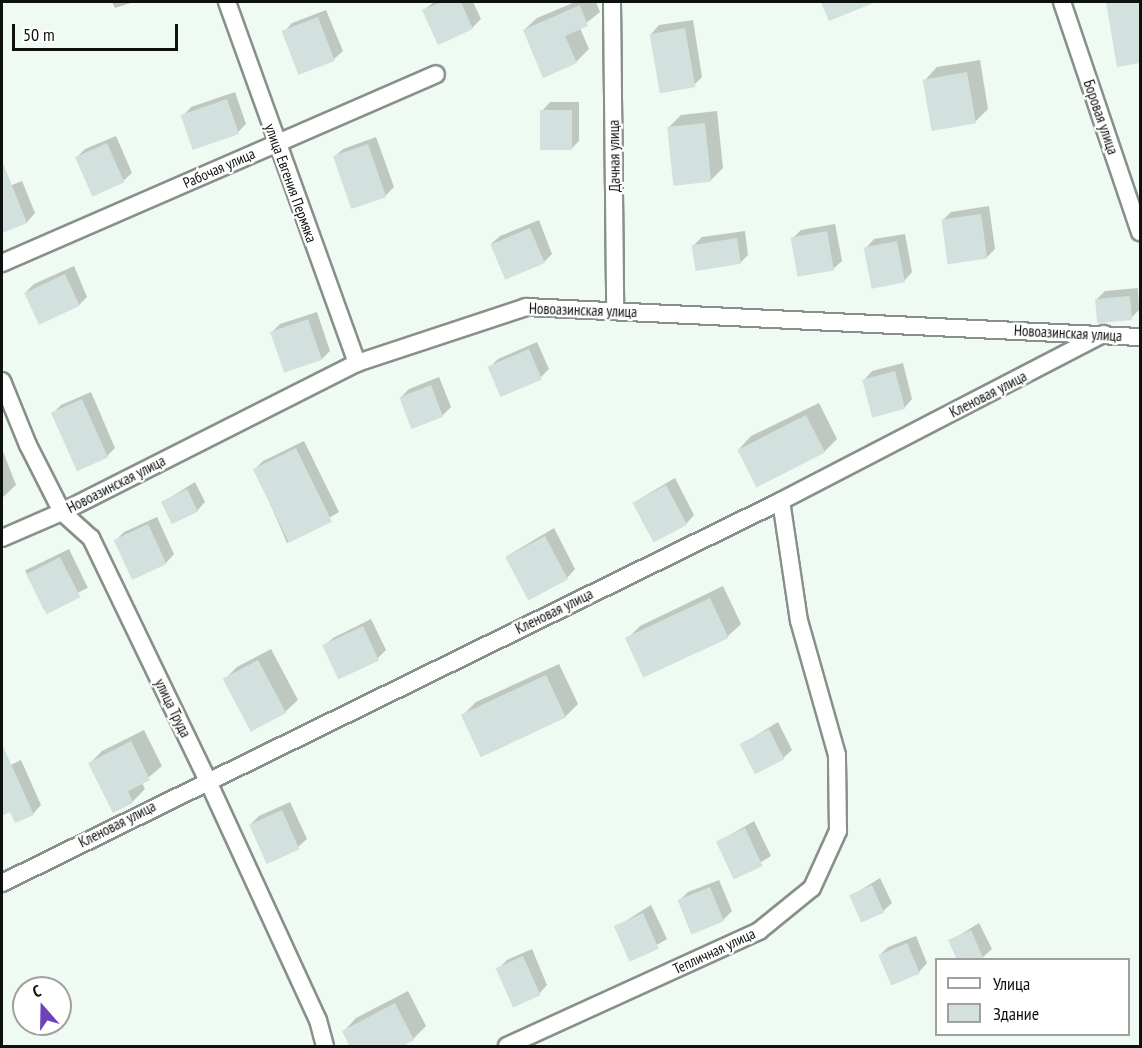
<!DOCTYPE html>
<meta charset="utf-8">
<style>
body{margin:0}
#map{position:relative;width:1142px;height:1048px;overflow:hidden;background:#eefaf2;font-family:"PT Sans Narrow",sans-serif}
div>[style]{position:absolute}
.shadow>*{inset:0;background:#0003;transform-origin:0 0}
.building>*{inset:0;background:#d2e0de;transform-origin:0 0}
.roads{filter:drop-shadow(2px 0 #87918a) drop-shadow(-2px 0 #87918a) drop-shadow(0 2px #87918a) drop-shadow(0 -2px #87918a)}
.street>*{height:16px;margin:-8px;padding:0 8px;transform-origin:8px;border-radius:8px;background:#fff}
span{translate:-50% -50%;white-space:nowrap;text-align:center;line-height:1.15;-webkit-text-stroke:4.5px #fff;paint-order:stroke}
.street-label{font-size:15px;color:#0e120f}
.frame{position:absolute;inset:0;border:3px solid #0e120f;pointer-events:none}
.legend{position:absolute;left:935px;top:958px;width:195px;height:78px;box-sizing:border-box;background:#fff;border:2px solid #9fa09f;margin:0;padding:8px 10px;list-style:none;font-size:18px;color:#0e120f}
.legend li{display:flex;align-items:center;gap:12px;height:30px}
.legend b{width:30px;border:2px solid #9fa09f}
.north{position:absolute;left:12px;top:976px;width:60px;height:60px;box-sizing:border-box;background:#fff;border:2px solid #9fa09f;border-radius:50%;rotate:340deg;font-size:16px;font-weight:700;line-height:24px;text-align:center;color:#0e120f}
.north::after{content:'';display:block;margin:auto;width:21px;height:27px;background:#6f41b9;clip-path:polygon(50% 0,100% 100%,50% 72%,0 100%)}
.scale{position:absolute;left:12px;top:24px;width:166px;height:27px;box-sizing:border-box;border:3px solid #0e120f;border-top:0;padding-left:8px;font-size:18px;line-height:21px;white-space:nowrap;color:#0e120f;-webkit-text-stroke:4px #fff;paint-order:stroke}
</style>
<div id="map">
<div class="shadow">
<i style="clip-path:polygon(112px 2px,134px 2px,115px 8px)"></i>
<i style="clip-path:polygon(434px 2px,473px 2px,481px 19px,472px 28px,438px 43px,424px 10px)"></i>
<i style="clip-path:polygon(575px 2px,596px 2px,600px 12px,580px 28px,589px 49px,576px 62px,524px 30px,537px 18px)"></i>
<i style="clip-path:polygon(822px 2px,872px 2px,830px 20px)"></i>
<i style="clip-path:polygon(1108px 2px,1140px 2px,1140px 62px,1118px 65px)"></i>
<i style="clip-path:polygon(326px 10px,343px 51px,334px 59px,284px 32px,292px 23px)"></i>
<i style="clip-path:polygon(693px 20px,702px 77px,694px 85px,651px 34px,659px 25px)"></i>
<i style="clip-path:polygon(980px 60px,988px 109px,975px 122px,925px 80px,937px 67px)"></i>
<i style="clip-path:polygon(235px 92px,246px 124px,238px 132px,183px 116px,191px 107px)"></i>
<i style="clip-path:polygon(550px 102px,579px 102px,579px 141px,571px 149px,542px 111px)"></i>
<i style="clip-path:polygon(717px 111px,723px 168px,710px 181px,668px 128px,681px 115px)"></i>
<i style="clip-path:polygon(116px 136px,132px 173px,123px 181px,76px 158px,85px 149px)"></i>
<i style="clip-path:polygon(376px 137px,394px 187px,385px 196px,334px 157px,343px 149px)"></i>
<i style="clip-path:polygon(22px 181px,35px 213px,27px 222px,2px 232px,2px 189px)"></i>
<i style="clip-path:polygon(989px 206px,995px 249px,987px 257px,943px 220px,951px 212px)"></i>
<i style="clip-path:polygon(539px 220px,552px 254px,544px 262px,491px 244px,500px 236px)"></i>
<i style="clip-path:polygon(835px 224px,842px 261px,833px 269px,793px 238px,801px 230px)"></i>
<i style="clip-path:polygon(745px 231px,748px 255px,740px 263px,693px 246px,702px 237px)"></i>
<i style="clip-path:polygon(905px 234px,912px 272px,904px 281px,866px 248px,874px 239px)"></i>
<i style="clip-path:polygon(74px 266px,87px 297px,79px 305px,26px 292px,34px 284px)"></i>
<i style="clip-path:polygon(1138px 288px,1139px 310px,1131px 318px,1097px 299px,1105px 291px)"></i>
<i style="clip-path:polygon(317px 312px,330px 351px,322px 359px,272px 332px,280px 324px)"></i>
<i style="clip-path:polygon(537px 342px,549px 369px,541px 377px,490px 367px,498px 359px)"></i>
<i style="clip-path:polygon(903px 363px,912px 399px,904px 408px,864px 380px,872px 371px)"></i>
<i style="clip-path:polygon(439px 377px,451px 407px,442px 416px,401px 397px,409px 389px)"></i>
<i style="clip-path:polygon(91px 392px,115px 448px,107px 456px,53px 413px,61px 405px)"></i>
<i style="clip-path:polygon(819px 403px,837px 439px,824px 452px,739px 449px,751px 436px)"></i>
<i style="clip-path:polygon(304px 441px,339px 512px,287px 543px,255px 469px,263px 461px)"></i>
<i style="clip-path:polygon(2px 449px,16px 485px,2px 498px)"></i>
<i style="clip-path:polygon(675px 478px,694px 515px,686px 524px,633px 503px)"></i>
<i style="clip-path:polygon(195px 482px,205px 502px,197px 511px,163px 502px)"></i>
<i style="clip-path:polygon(157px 517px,174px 554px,166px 563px,115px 541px,124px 532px)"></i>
<i style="clip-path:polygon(554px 528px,575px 569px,567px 578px,507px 556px)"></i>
<i style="left:69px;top:549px;width:43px;height:49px;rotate:64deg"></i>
<i style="clip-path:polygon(723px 586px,741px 624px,728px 636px,627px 639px,640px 626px)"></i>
<i style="clip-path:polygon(371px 619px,386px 650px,378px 658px,324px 646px,333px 638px)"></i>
<i style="clip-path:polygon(271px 649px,298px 700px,285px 712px,225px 679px,237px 667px)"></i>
<i style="clip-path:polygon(559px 664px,578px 704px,565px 717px,463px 715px,476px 702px)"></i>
<i style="clip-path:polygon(778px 722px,792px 750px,783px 758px,742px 744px)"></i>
<i style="clip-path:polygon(144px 730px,162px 766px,142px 783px,145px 789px,132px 802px,90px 763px,102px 751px)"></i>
<i style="clip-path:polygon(21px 760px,41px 805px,33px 814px,11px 810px,2px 815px,2px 769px)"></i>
<i style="clip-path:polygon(290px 802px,307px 839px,298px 847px,251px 824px,259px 816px)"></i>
<i style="clip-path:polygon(754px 821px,771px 856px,735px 878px,718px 842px)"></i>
<i style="clip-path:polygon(880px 878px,892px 903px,883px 911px,851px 896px)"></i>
<i style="clip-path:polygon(719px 880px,732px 911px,723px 920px,679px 901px,688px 892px)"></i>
<i style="clip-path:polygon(651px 905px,667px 939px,631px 960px,616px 927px)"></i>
<i style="clip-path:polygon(979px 923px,992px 949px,980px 960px,950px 941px)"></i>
<i style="clip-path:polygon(916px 936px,927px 963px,919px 972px,879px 956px,888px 947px)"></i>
<i style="clip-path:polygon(532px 949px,547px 985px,539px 994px,498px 969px,507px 960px)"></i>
<i style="clip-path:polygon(408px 991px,426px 1026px,413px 1039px,344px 1031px,356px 1018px)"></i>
</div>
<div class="building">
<i style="clip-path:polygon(442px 2px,461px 2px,473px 29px,438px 45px,422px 10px)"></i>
<i style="clip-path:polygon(821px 2px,876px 2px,829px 21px)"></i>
<i style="clip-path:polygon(1106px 2px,1140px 2px,1140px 63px,1117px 67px)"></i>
<i style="clip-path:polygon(580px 5px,588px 26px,565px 36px,577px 63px,543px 78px,523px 30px)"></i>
<i style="left:318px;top:17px;width:47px;height:39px;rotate:69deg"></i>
<i style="left:685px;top:28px;width:60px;height:36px;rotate:80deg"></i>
<i style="left:967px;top:72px;width:52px;height:45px;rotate:80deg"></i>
<i style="left:227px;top:99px;width:37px;height:49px;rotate:71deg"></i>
<i style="left:540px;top:110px;width:32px;height:40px"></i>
<i style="left:705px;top:123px;width:59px;height:38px;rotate:84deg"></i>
<i style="left:107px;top:143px;width:43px;height:35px;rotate:66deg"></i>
<i style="left:368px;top:144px;width:56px;height:37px;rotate:71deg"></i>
<i style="clip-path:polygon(2px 161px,27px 223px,2px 233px)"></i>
<i style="left:981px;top:214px;width:45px;height:40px;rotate:82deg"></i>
<i style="left:530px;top:228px;width:38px;height:43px;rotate:67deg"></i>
<i style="left:827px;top:231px;width:40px;height:37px;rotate:80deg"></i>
<i style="left:737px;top:238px;width:26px;height:46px;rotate:81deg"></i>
<i style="left:897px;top:241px;width:42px;height:34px;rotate:79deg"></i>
<i style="left:65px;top:274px;width:35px;height:45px;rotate:65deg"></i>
<i style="left:1130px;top:296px;width:24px;height:35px;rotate:85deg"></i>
<i style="left:308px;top:319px;width:43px;height:40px;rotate:71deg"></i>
<i style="left:529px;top:349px;width:33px;height:45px;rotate:67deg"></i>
<i style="left:895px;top:371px;width:39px;height:34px;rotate:75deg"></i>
<i style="left:431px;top:385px;width:34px;height:34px;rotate:69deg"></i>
<i style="left:82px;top:399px;width:64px;height:34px;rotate:66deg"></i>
<i style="left:806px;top:415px;width:42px;height:77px;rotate:63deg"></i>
<i style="left:296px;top:448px;width:82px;height:48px;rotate:64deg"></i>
<i style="left:666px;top:485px;width:45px;height:38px;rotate:62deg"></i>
<i style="left:187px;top:489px;width:25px;height:29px;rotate:64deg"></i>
<i style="left:148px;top:524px;width:44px;height:38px;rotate:65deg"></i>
<i style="left:545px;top:536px;width:49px;height:45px;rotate:62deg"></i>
<i style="left:60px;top:557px;width:45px;height:38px;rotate:63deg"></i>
<i style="left:710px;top:598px;width:44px;height:94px;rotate:65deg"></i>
<i style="left:363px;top:626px;width:38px;height:45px;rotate:65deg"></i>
<i style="left:258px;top:660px;width:60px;height:40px;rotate:62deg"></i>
<i style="left:546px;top:675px;width:47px;height:94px;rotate:65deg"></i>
<i style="left:769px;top:729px;width:34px;height:33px;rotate:63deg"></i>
<i style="clip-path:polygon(131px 741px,150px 780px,128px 791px,133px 803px,113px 813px,88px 763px)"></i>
<i style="clip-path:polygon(2px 744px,34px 815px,15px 823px,10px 812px,2px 816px)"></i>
<i style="left:282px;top:810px;width:43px;height:36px;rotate:66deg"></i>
<i style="left:745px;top:828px;width:42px;height:32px;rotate:65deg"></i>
<i style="left:872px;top:885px;width:30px;height:25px;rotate:66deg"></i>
<i style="left:710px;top:887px;width:37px;height:35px;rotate:68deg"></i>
<i style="left:643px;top:913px;width:39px;height:32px;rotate:66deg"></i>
<i style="clip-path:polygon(971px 930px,984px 960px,957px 960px,948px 940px)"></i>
<i style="left:907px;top:943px;width:33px;height:31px;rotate:67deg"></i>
<i style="left:523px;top:956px;width:43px;height:30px;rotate:66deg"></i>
<i style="clip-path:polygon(395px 1003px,414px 1040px,401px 1047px,350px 1047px,342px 1031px)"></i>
</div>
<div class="roads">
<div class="street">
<i style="left:227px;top:2px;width:384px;rotate:70.2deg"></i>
<i style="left:612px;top:2px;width:309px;rotate:89.4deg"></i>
<i style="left:1062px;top:2px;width:243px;rotate:71.3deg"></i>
<i style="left:2px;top:263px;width:473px;rotate:-23.5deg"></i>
<i style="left:2px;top:381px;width:69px;rotate:67.9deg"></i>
<i style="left:28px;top:445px;width:75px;rotate:63.1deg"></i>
<i style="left:62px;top:512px;width:39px;rotate:42deg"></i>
<i style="left:91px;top:538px;width:267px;rotate:64.3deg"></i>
<i style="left:207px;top:779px;width:265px;rotate:65.3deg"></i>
<i style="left:318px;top:1020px;width:27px;rotate:75deg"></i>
<i style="left:2px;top:538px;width:65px;rotate:-23.4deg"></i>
<i style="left:62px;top:512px;width:330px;rotate:-26.8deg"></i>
<i style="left:357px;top:363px;width:178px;rotate:-18.3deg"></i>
<i style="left:526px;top:307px;width:615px;rotate:2.8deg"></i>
<i style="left:2px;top:883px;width:868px;rotate:-26.12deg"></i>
<i style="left:781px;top:501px;width:363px;rotate:-27.4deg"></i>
<i style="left:507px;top:1046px;width:277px;rotate:-24.5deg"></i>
<i style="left:759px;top:931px;width:68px;rotate:-39.1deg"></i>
<i style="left:812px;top:888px;width:63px;rotate:-65.5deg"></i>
<i style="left:838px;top:831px;width:76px;rotate:-90.8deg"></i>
<i style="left:837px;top:755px;width:139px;rotate:-105.8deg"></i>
<i style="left:799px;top:621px;width:121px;rotate:-98.5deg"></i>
</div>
</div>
<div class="street-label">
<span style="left:1101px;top:117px;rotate:71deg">Боровая улица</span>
<span style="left:614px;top:156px;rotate:-91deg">Дачная улица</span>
<span style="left:219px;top:168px;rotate:-24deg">Рабочая улица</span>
<span style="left:291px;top:183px;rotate:70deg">улица Евгения Пермяка</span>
<span style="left:583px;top:310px;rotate:2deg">Новоазинская улица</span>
<span style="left:1068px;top:333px;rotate:3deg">Новоазинская улица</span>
<span style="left:988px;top:394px;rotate:-27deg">Кленовая улица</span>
<span style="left:116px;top:484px;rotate:-27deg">Новоазинская улица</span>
<span style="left:554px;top:611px;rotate:-26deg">Кленовая улица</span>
<span style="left:173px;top:708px;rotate:64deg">улица Труда</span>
<span style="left:117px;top:824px;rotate:-27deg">Кленовая улица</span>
<span style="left:714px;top:951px;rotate:-25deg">Тепличная улица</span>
</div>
<div class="frame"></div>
<ul class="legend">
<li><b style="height:8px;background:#fff"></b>Улица</li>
<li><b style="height:16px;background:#d2e0de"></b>Здание</li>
</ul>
<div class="north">С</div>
<div class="scale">50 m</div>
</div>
